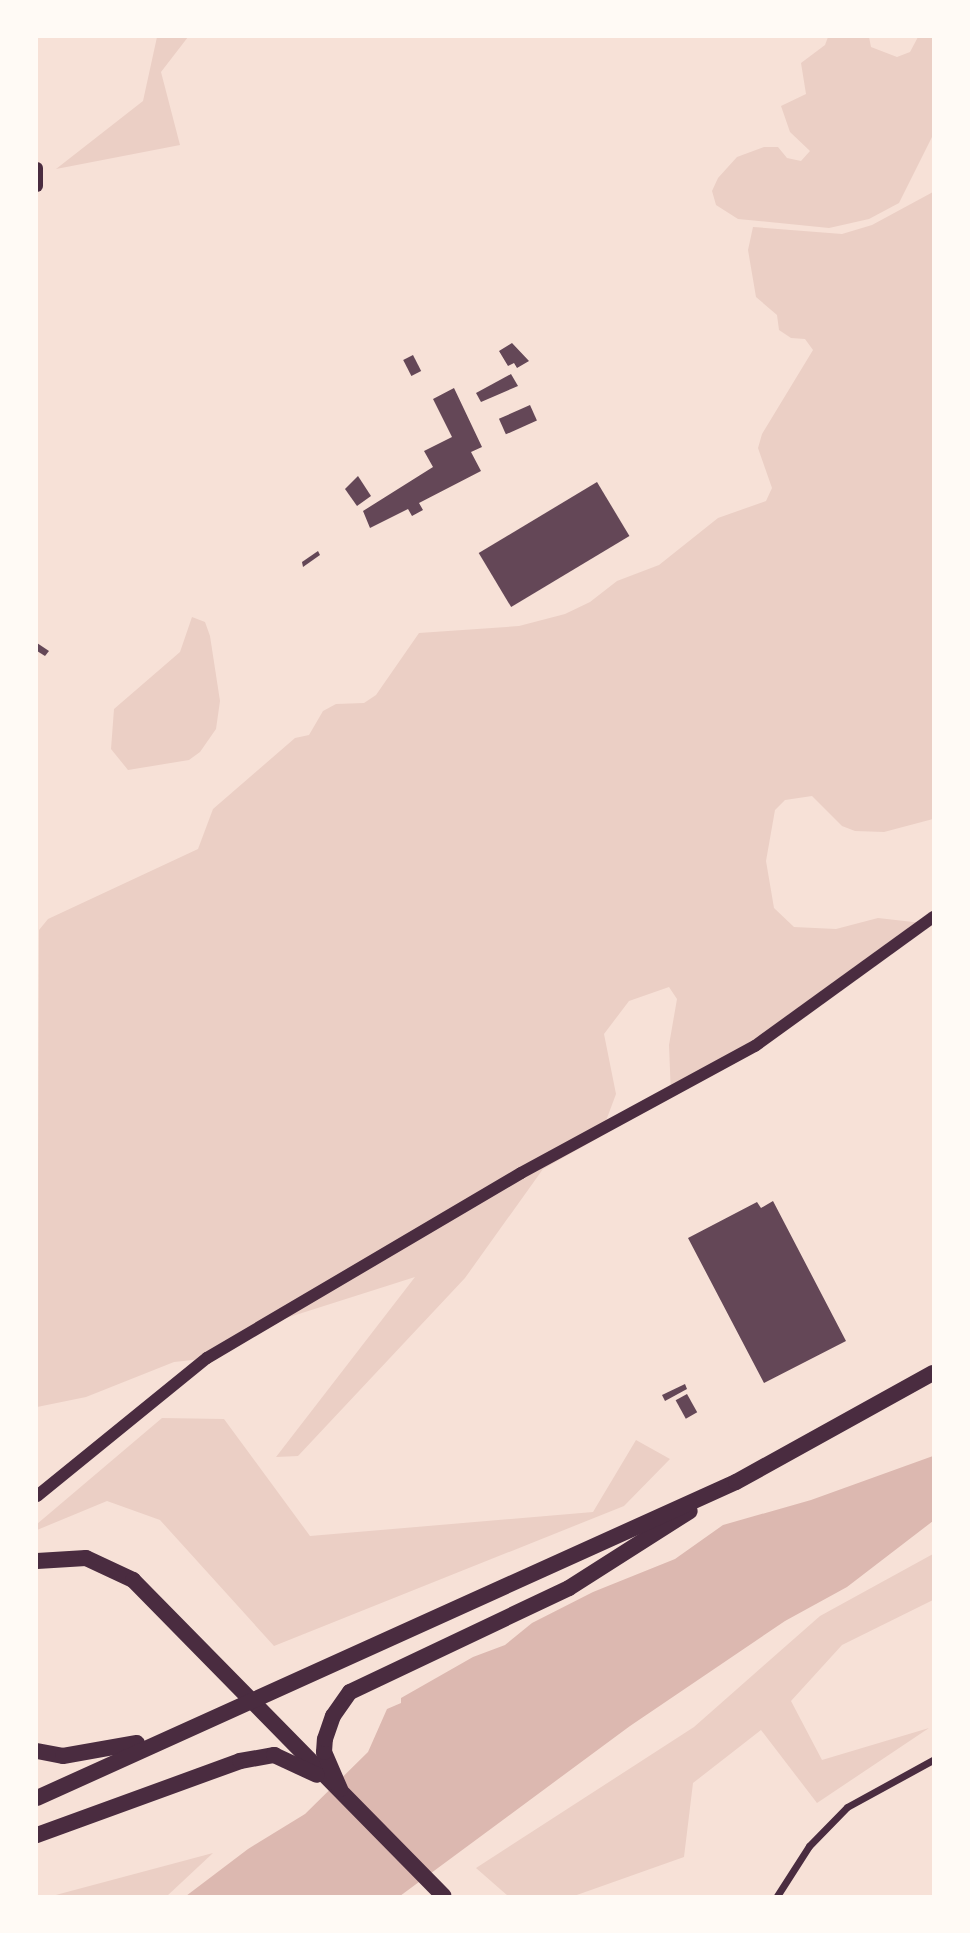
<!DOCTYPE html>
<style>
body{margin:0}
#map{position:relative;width:970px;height:1933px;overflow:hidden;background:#f7e1d7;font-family:Bitter,serif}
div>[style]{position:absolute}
.green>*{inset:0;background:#ebcfc5}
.water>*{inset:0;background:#dcb8b0}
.building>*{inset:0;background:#644757;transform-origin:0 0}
.minor>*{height:7px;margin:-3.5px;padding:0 3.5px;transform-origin:3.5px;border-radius:3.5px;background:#4a2c40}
.tertiary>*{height:12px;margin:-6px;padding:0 6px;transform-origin:6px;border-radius:6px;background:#4a2c40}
.trunk>*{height:16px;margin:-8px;padding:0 8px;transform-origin:8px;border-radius:8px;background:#4a2c40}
span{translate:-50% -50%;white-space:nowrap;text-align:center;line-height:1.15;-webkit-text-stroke:6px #fffaf5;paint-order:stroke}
.frame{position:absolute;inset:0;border:38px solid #fffaf5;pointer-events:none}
</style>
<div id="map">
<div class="green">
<i style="clip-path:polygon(157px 37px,188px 37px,161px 72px,180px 145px,56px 169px,143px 101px)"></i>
<i style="clip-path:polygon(828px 37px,869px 37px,871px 47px,897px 57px,910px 52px,918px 37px,933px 37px,933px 135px,899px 203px,869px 219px,829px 228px,738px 219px,716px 205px,712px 191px,718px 178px,737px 157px,764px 147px,778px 147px,787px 158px,801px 161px,810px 151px,790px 132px,781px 106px,806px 94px,801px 63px,825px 45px)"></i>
<i style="clip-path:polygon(933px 192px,933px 819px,884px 832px,855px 831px,842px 826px,812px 796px,785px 800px,775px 810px,766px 861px,774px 908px,794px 927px,836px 929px,878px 918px,922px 923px,782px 1028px,671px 1096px,669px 1045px,677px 999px,669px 987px,629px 1001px,604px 1034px,616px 1094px,600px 1137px,543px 1169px,465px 1278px,298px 1456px,276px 1457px,415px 1277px,245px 1331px,202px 1359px,174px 1362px,86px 1397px,37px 1407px,39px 930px,48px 919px,198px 849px,213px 809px,295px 738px,309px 735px,323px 711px,336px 704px,364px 703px,376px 695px,419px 633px,519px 626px,565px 614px,590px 602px,617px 581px,659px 565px,718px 518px,766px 501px,772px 488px,758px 448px,762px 434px,813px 350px,805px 339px,791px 338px,779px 330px,777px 315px,756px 297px,748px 250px,753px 227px,842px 234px,872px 225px)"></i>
<i style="clip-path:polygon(192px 617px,205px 622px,210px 636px,220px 701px,216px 729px,200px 752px,189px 760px,128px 770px,111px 749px,114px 709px,180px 652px)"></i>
<i style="clip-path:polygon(162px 1418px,224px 1419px,310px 1536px,593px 1512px,636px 1440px,670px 1459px,624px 1506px,274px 1646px,160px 1520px,107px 1501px,37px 1530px,37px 1524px)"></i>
<i style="clip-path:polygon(933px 1554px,933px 1600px,842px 1645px,791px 1701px,822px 1760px,929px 1728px,817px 1803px,761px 1730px,693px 1783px,684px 1857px,574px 1896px,508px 1896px,476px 1868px,694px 1727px,820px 1616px)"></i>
<i style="clip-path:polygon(213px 1853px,167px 1896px,52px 1896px)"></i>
</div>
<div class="water">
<i style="clip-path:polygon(933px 1456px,933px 1521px,847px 1587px,785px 1621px,630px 1726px,400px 1896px,186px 1896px,248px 1849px,305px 1814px,368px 1752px,387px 1709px,401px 1703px,401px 1698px,473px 1657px,505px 1645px,532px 1623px,593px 1592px,675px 1559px,723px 1525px,811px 1500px)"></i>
</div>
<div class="building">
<i style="clip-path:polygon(512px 343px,529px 361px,517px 368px,514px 363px,508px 366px,499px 351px)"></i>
<i style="left:413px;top:355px;width:18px;height:11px;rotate:63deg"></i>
<i style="clip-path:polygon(511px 374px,518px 386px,481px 402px,476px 393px)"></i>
<i style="clip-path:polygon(454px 388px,482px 447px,471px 452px,481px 471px,419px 503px,423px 510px,412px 516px,408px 509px,370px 528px,363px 511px,433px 467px,424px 451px,452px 437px,433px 399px)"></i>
<i style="left:530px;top:405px;width:17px;height:34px;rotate:66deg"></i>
<i style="clip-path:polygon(358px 476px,371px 496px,357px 506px,345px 489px)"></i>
<i style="left:597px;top:482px;width:63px;height:138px;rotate:59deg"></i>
<i style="clip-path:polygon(318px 551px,320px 555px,303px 567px,302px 562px)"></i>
<i style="clip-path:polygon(37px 643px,49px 651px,45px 656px,37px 651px)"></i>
<i style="clip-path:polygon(773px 1201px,846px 1341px,764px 1383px,688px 1238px,757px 1202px,761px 1208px)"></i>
<i style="clip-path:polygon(685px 1384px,687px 1389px,665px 1401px,662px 1395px)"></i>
<i style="left:687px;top:1394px;width:21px;height:13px;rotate:61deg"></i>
</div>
<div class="minor">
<i style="left:777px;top:1896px;width:59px;rotate:-57.4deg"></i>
<i style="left:809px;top:1846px;width:54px;rotate:-45.7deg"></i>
<i style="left:847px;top:1807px;width:98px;rotate:-28.7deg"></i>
</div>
<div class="tertiary">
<i style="left:37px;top:168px;width:18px;rotate:90deg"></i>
<i style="left:37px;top:1496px;width:219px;rotate:-39.1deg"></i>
<i style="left:207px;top:1358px;width:364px;rotate:-30.5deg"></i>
<i style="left:521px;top:1173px;width:266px;rotate:-28.5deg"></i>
<i style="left:755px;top:1046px;width:220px;rotate:-35.9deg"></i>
</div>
<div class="trunk">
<i style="left:37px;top:1561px;width:49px;rotate:-3.5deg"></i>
<i style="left:86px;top:1558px;width:52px;rotate:25.1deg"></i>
<i style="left:133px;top:1580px;width:443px;rotate:45.5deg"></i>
<i style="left:37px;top:1751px;width:26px;rotate:11deg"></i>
<i style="left:63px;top:1756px;width:75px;rotate:-10deg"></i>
<i style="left:340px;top:1789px;width:40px;rotate:-113.4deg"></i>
<i style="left:324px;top:1752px;width:13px;rotate:-86deg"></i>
<i style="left:325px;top:1739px;width:24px;rotate:-71deg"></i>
<i style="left:333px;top:1716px;width:29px;rotate:-55deg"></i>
<i style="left:350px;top:1692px;width:242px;rotate:-25.4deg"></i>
<i style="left:569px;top:1588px;width:143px;rotate:-32.5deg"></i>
<i style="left:37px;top:1798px;width:767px;rotate:-24.33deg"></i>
<i style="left:736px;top:1482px;width:225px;rotate:-29deg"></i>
<i style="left:37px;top:1835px;width:216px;rotate:-20deg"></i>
<i style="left:240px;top:1761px;width:35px;rotate:-10deg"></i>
<i style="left:274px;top:1755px;width:47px;rotate:24.9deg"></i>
</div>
<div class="frame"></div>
</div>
